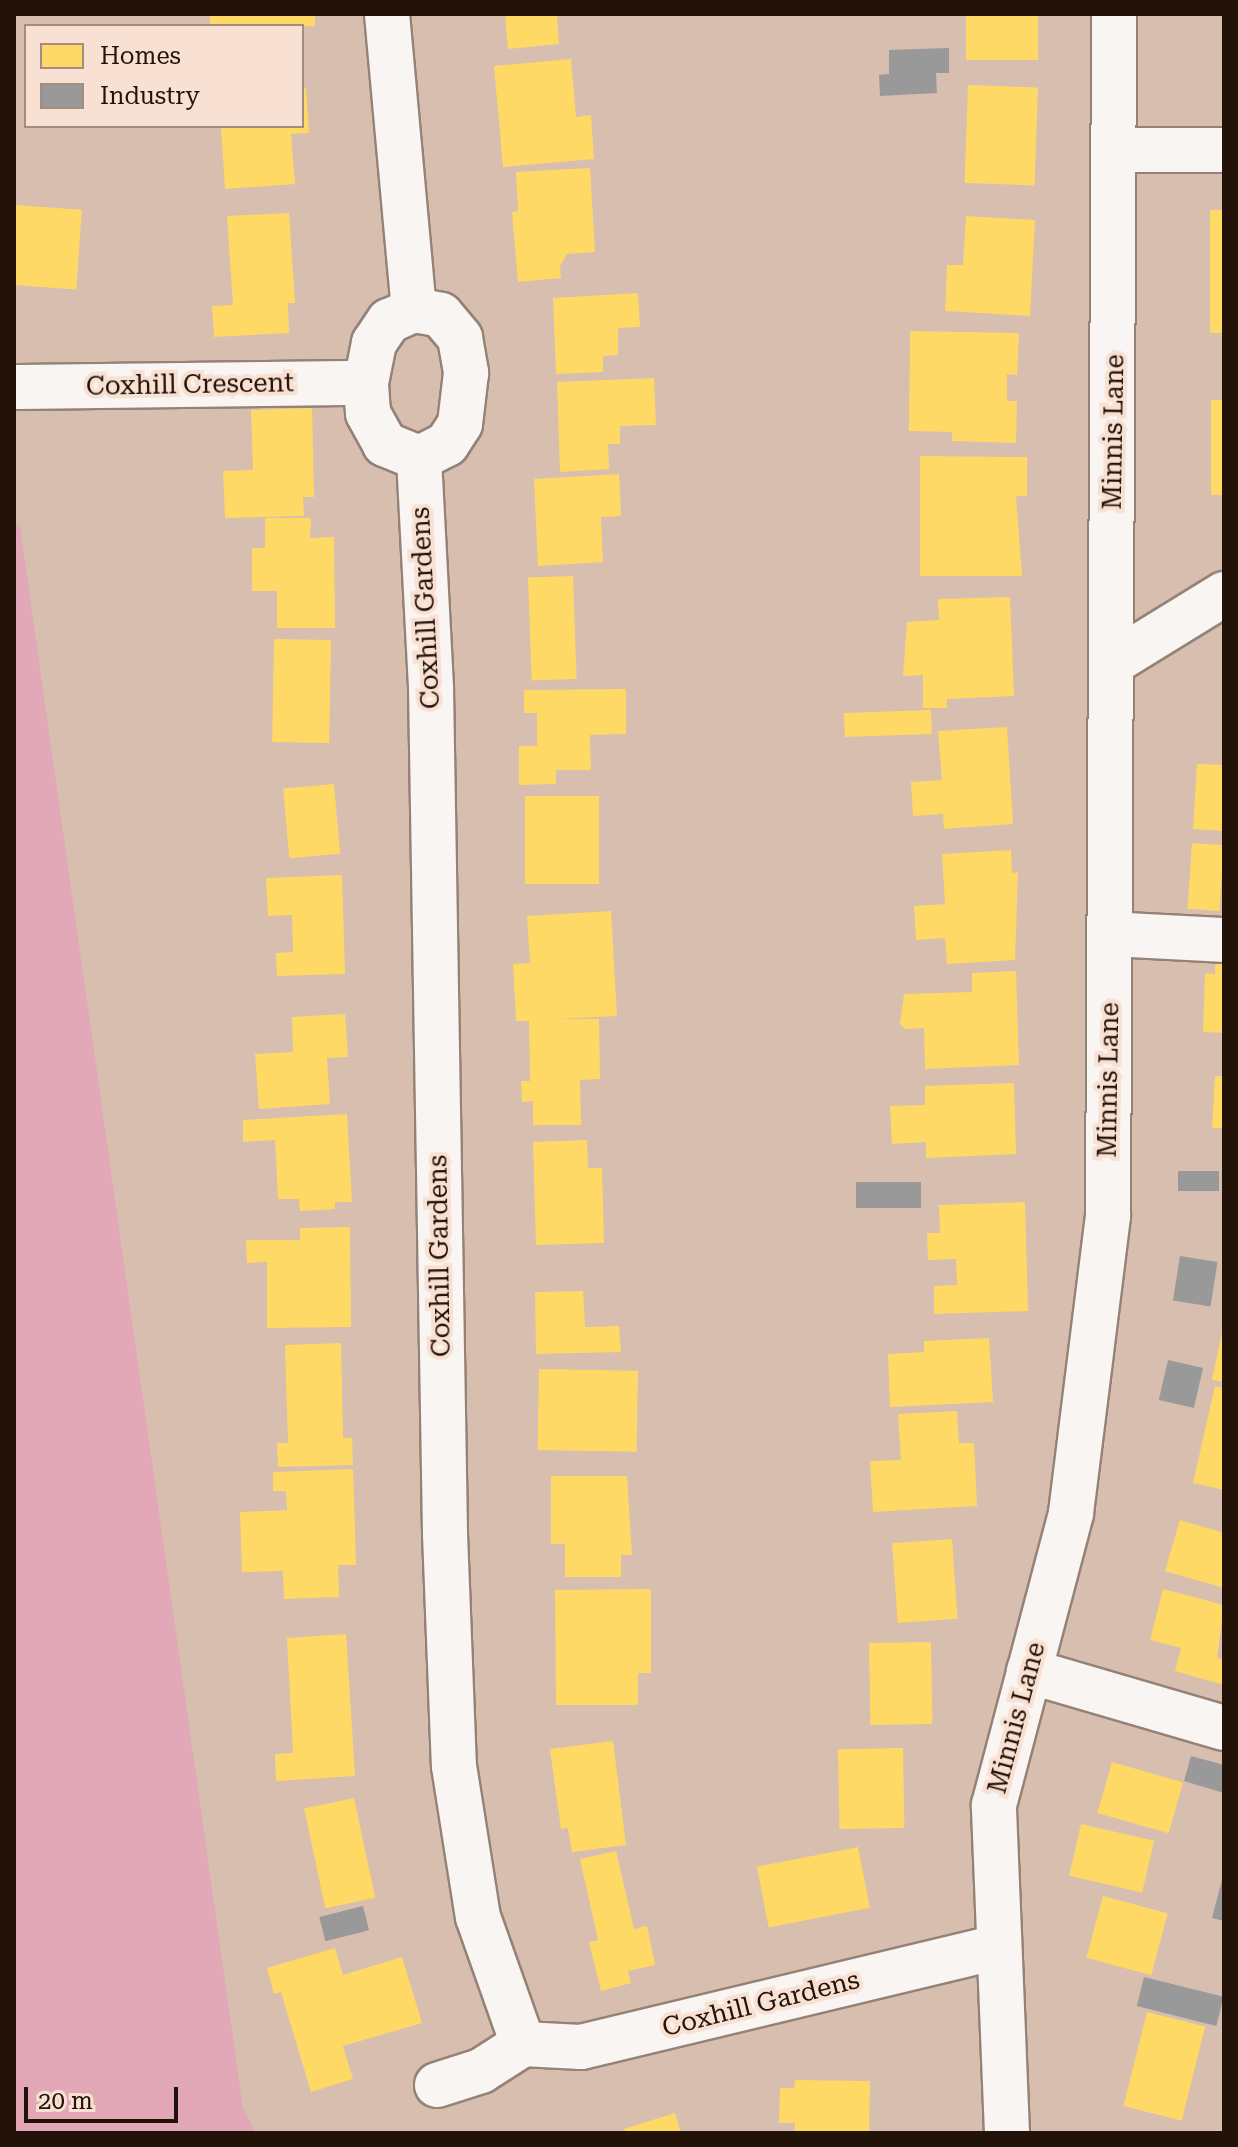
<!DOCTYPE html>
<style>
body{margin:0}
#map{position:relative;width:1238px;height:2147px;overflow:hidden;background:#d7beaf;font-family:"Roboto Serif",serif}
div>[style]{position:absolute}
.green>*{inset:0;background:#e3a8b7}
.homes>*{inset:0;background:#ffd966;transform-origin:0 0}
.industry>*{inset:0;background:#999;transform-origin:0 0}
.roads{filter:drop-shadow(2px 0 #958277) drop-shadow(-2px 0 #958277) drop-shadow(0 2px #958277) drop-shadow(0 -2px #958277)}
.minor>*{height:44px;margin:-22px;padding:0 22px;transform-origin:22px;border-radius:22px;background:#f9f5f3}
span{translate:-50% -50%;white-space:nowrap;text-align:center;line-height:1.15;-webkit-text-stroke:8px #f8e0d2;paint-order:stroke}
.street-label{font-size:26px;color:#221208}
.frame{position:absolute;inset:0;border:16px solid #221208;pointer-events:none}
.legend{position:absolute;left:24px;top:24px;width:280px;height:104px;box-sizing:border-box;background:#f8e0d2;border:2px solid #a28e81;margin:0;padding:10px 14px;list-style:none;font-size:24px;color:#221208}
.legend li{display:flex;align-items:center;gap:16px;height:40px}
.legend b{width:40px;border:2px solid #a28e81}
.scale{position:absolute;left:24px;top:2087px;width:154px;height:36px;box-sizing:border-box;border:4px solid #221208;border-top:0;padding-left:10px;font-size:24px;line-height:28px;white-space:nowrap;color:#221208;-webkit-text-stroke:6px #f8e0d2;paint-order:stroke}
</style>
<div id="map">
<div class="green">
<i style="clip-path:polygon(14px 523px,20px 526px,243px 2108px,256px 2133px,14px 2133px)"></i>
</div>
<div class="homes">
<i style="left:210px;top:14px;width:105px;height:12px"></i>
<i style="clip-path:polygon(505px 14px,557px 14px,559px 44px,508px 49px)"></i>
<i style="left:966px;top:14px;width:72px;height:46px"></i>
<i style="clip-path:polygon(571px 59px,576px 117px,591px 115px,594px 159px,503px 167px,494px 66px)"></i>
<i style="left:968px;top:85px;width:70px;height:98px;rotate:2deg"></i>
<i style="clip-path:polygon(306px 88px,309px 133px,291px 134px,295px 184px,225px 189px,221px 126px,302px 126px,302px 89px)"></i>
<i style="clip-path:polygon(590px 168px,595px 252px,567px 254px,560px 266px,561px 278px,518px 282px,512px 212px,518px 211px,516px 172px)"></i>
<i style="left:14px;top:205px;width:68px;height:80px;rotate:4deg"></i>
<i style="left:1210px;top:210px;width:14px;height:123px"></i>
<i style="clip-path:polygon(289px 213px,295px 303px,288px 303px,289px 333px,214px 337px,212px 306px,233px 305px,227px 216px)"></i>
<i style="clip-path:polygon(966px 216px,1035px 220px,1030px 316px,945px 311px,947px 265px,963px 265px)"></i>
<i style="clip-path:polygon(638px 293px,640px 327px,618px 328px,618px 355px,603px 356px,603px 372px,556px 374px,553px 298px)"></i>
<i style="clip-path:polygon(910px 331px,1019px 333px,1017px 375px,1007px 374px,1007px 401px,1017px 401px,1016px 443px,952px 441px,952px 432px,909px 431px)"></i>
<i style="clip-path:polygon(654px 378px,656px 425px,620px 426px,620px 444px,608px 444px,609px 469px,560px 472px,557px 382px)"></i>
<i style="left:1211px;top:400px;width:13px;height:95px"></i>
<i style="clip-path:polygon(312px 408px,314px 497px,303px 497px,304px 516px,225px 518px,223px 471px,253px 470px,251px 410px)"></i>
<i style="clip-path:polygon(920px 456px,1027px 457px,1027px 496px,1016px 496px,1022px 576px,920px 576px)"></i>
<i style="clip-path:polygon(619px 474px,621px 516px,601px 517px,603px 562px,538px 566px,534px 479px)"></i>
<i style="clip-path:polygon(265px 518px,311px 518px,310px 538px,334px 537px,335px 628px,277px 628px,277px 591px,252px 591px,252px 548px,265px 548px)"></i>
<i style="left:573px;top:576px;width:103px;height:45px;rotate:88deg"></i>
<i style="clip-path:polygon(1010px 597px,1014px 696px,947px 699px,947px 708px,923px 708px,923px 675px,903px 676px,907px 622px,939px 620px,938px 599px)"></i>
<i style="left:274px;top:639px;width:57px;height:103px;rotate:1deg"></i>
<i style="clip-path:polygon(626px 689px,626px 734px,590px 735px,591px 770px,556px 770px,556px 784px,519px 785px,519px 746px,537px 746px,537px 713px,524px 713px,524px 690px)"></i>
<i style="left:931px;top:710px;width:24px;height:87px;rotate:88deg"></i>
<i style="clip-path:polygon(1007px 727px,1013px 824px,944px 829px,943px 814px,913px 816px,911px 782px,942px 780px,938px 731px)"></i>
<i style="clip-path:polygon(1197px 764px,1224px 765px,1224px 831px,1193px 829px)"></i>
<i style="left:334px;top:784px;width:70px;height:51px;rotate:85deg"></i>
<i style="left:525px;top:796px;width:74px;height:88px"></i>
<i style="left:1192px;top:843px;width:32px;height:66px;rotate:4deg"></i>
<i style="clip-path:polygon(1011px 850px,1012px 873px,1018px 872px,1015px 960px,947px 964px,945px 938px,916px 940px,914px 906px,945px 904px,942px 854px)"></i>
<i style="clip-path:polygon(342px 875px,345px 974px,277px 976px,276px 953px,293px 952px,292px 915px,268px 916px,266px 878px)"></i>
<i style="clip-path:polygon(611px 911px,617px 1016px,557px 1019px,599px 1019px,600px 1079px,580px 1080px,581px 1125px,533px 1125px,533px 1101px,522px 1102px,521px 1081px,530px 1081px,529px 1021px,516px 1021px,513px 964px,530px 963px,527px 916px)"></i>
<i style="clip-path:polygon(1216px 942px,1224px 942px,1224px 1033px,1203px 1032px,1205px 973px,1215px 974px)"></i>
<i style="clip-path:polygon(1016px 971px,1019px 1065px,925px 1069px,924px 1028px,905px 1029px,900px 1024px,904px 994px,972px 992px,972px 973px)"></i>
<i style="clip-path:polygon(345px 1014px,348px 1057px,327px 1058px,330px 1104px,259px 1109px,255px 1054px,293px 1052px,292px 1017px)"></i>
<i style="clip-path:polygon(1215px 1076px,1224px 1076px,1224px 1128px,1212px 1128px)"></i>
<i style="clip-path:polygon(1014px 1083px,1016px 1154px,926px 1158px,926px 1142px,892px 1144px,890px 1106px,925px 1105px,925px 1086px)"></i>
<i style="clip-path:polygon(347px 1114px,352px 1202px,335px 1202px,335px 1209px,300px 1211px,299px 1199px,278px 1199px,275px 1140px,243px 1142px,243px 1120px)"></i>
<i style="clip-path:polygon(587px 1140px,588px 1168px,602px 1168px,604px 1243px,536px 1245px,533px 1142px)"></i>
<i style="clip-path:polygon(1025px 1202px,1028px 1311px,934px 1314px,934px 1286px,957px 1285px,956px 1259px,928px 1260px,927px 1233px,940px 1233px,939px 1205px)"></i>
<i style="clip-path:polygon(350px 1227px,351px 1327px,267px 1328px,267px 1262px,247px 1263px,246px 1240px,300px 1240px,300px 1228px)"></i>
<i style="clip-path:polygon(583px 1291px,585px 1327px,619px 1326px,621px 1352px,536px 1354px,535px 1292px)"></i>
<i style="clip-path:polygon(1223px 1327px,1224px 1327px,1224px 1382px,1212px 1380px)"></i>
<i style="clip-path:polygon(989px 1338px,993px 1402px,890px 1407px,888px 1354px,924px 1352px,924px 1341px)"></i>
<i style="clip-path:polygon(341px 1343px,343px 1438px,352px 1438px,353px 1465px,278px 1467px,277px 1443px,288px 1443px,285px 1345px)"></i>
<i style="left:539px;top:1369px;width:99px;height:81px;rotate:1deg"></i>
<i style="clip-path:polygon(1215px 1386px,1224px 1388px,1224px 1490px,1193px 1483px)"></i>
<i style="clip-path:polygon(957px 1411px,959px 1443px,974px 1443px,977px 1506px,873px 1512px,870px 1461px,901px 1460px,898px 1414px)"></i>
<i style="clip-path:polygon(353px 1469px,356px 1565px,338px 1565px,339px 1597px,284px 1599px,283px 1571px,242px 1572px,240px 1512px,287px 1510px,286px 1491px,273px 1491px,273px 1472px)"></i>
<i style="clip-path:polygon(551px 1476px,627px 1476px,632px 1555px,621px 1555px,621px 1577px,565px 1577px,565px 1544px,551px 1544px)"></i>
<i style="clip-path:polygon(1180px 1520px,1224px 1533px,1224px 1588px,1165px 1571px)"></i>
<i style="left:952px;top:1539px;width:80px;height:60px;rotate:86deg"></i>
<i style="clip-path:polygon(651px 1589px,651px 1673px,638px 1673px,638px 1705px,556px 1705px,555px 1590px)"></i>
<i style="clip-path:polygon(1163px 1589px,1224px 1605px,1217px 1658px,1224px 1660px,1224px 1685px,1175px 1671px,1181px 1648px,1150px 1640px)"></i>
<i style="clip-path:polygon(346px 1634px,355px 1776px,276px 1781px,275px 1754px,293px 1753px,287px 1638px)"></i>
<i style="left:931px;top:1642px;width:82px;height:62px;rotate:89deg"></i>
<i style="clip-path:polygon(613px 1741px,626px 1845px,572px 1852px,568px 1828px,561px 1829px,550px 1749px)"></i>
<i style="left:903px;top:1748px;width:80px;height:65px;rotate:89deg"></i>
<i style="left:1112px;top:1762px;width:74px;height:53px;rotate:16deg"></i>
<i style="left:354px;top:1798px;width:102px;height:51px;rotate:78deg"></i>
<i style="left:1081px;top:1824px;width:75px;height:53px;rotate:13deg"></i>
<i style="left:858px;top:1847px;width:62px;height:103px;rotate:79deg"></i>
<i style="clip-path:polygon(616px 1851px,634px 1929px,647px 1926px,655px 1965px,628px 1971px,631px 1983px,601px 1991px,589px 1942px,598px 1940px,580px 1859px)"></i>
<i style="left:1103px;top:1896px;width:67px;height:64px;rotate:15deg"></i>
<i style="clip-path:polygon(335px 1948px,343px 1975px,402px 1957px,422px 2023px,343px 2046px,353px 2079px,311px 2092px,281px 1992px,274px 1994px,267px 1968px)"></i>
<i style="left:1147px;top:2012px;width:60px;height:97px;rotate:14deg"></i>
<i style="clip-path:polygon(795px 2080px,870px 2081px,869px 2133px,795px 2133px,795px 2123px,779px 2123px,780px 2088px,794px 2088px)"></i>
<i style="clip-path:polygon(675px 2113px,681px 2133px,625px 2133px,624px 2129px)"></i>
</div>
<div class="industry">
<i style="clip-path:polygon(949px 48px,949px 73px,936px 73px,937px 93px,880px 96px,879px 75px,889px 74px,889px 50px)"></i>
<i style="left:1178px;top:1171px;width:41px;height:20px"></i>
<i style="left:856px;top:1182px;width:65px;height:26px"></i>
<i style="left:1180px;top:1256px;width:38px;height:45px;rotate:9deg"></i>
<i style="left:1168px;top:1360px;width:36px;height:41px;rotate:13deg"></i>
<i style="clip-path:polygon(1191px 1756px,1224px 1765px,1224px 1793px,1184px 1781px)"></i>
<i style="clip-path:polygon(1224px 1872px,1224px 1921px,1212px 1918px)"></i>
<i style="left:363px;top:1906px;width:25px;height:45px;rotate:76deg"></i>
<i style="left:1144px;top:1977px;width:82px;height:30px;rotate:14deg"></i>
</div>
<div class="roads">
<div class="minor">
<i style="left:387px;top:14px;width:297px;rotate:84.8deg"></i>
<i style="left:1117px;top:150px;width:107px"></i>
<i style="left:414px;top:310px;width:27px;rotate:10deg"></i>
<i style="left:441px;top:315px;width:30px;rotate:50deg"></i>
<i style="left:460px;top:338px;width:36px;rotate:80deg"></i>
<i style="left:466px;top:373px;width:51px;rotate:96.7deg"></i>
<i style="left:460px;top:424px;width:24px;rotate:123deg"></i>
<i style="left:447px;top:444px;width:31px;rotate:153deg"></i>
<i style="left:419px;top:458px;width:37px;rotate:-158deg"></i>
<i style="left:385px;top:444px;width:35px;rotate:-119deg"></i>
<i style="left:368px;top:413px;width:30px;rotate:-94deg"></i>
<i style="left:366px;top:383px;width:41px;rotate:-78.7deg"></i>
<i style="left:374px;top:343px;width:27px;rotate:-56deg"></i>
<i style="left:389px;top:321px;width:27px;rotate:-24deg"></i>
<i style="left:14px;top:387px;width:352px;rotate:-0.7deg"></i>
<i style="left:419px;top:458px;width:230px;rotate:87deg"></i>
<i style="left:431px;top:688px;width:846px;rotate:89.05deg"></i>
<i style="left:445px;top:1534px;width:232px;rotate:87.8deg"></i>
<i style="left:454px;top:1766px;width:153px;rotate:81deg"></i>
<i style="left:478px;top:1917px;width:135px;rotate:70.5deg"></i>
<i style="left:1112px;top:663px;width:132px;rotate:-31.6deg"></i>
<i style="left:1110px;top:934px;width:114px;rotate:3deg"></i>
<i style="left:1029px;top:1671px;width:203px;rotate:16.3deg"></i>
<i style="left:437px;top:2085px;width:46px;rotate:-17.7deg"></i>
<i style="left:481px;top:2071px;width:50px;rotate:-32.7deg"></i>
<i style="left:523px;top:2044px;width:58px;rotate:3deg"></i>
<i style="left:581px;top:2047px;width:428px;rotate:-13.5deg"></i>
<i style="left:1007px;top:2133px;width:328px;rotate:-92.3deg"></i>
<i style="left:994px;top:1805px;width:302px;rotate:-75.2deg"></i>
<i style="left:1071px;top:1513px;width:299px;rotate:-82.9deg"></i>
<i style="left:1108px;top:1216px;width:1202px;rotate:-89.71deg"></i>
</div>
</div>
<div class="street-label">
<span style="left:190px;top:385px;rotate:-1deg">Coxhill Crescent</span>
<span style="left:1114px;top:432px;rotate:-89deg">Minnis Lane</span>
<span style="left:426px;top:608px;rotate:-93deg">Coxhill Gardens</span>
<span style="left:1109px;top:1080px;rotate:-89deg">Minnis Lane</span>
<span style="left:440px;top:1256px;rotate:-91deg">Coxhill Gardens</span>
<span style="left:1017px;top:1718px;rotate:-75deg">Minnis Lane</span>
<span style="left:761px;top:2004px;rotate:-14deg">Coxhill Gardens</span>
</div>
<div class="frame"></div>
<ul class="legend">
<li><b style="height:22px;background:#ffd966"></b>Homes</li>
<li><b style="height:22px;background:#999"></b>Industry</li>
</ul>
<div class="scale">20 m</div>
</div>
